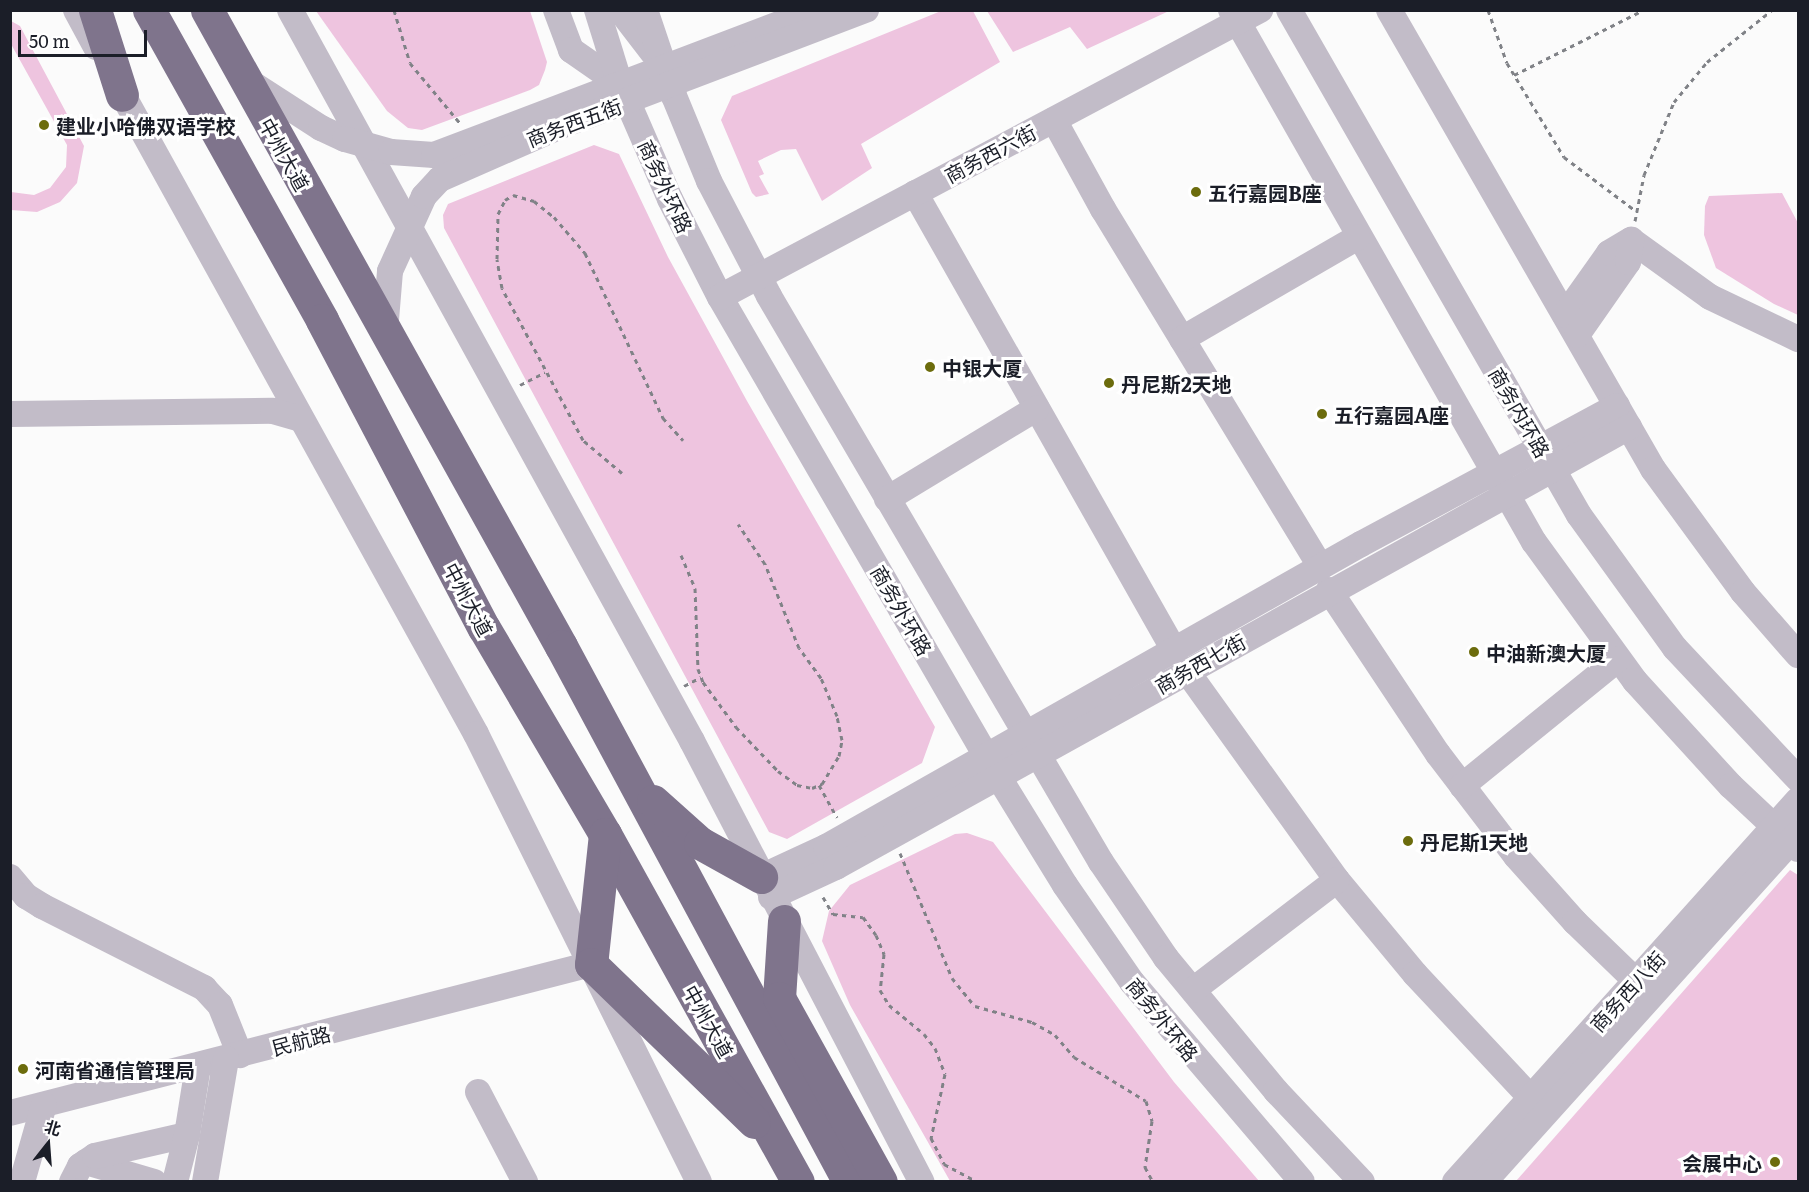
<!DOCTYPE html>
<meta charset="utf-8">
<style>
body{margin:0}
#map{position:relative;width:1809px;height:1192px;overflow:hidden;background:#fbfbfb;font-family:Literata,"Noto Sans SC",serif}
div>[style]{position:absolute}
.green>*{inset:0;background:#eec4df}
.path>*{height:3px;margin-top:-1.5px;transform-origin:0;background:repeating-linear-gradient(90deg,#808287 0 4.5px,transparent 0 9px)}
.minor>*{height:26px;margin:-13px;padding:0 13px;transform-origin:13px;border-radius:13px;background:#c2bcc8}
.highway>*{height:33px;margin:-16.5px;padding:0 16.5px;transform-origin:16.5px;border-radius:16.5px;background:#7f748c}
.dots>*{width:16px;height:16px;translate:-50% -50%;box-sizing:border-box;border:3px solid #fff;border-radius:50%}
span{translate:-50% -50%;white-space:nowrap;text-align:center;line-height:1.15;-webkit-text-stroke:6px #fff;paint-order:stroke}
.street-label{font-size:20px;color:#1b1e28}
.poi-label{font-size:20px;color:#1b1e28;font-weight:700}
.left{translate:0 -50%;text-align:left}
.right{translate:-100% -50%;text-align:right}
.frame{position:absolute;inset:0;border:12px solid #1b1e28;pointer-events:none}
.north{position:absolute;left:18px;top:1114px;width:60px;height:60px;-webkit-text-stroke:4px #fff;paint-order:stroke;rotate:17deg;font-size:16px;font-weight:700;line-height:24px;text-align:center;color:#1b1e28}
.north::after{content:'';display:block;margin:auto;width:21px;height:27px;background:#1b1e28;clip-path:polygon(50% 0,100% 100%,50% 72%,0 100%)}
.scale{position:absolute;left:18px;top:30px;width:129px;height:27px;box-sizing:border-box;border:3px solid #1b1e28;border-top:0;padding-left:8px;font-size:18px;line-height:21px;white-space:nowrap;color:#1b1e28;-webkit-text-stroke:4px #fff;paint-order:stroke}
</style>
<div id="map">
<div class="green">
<i style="clip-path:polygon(316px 11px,530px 11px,547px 62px,545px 70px,539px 85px,530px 90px,422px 130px,408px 128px,387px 111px)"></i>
<i style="clip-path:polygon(941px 11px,973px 11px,1000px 62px,861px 144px,872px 168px,822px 201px,796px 149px,781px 150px,758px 161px,764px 174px,759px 176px,769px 194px,756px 197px,752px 193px,721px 120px,732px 96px)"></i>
<i style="clip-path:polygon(987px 11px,1169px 11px,1087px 49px,1070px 27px,1013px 52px)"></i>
<i style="clip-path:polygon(11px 21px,20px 26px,84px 146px,77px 183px,60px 202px,37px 212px,11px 210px,11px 192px,34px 195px,50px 188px,66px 167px,67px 145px,11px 44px)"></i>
<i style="clip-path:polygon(594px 145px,619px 154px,668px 257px,747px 401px,935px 727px,922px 763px,787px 839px,769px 832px,444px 228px,443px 215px,448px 204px)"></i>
<i style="clip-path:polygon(1782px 193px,1798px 223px,1798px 315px,1774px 304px,1716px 268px,1704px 235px,1705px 206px,1709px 196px)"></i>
<i style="clip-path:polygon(967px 833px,993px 842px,1174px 1082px,1259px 1181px,950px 1181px,850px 1005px,822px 941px,829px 911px,850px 885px,955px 834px)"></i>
<i style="clip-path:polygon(1790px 870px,1798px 875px,1798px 1181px,1516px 1181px)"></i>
</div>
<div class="path">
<i style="left:394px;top:10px;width:55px;rotate:73.2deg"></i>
<i style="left:410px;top:63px;width:78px;rotate:50.2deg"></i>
<i style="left:1488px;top:10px;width:56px;rotate:70.3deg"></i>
<i style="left:1507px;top:63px;width:110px;rotate:58.8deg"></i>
<i style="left:1564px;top:157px;width:90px;rotate:36.9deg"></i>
<i style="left:1514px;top:75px;width:144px;rotate:-26.7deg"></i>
<i style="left:1635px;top:221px;width:47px;rotate:-78.9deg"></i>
<i style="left:1644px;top:175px;width:79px;rotate:-67.7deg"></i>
<i style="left:1674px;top:102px;width:52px;rotate:-50.5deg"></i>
<i style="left:1707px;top:62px;width:83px;rotate:-38.7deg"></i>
<i style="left:520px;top:385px;width:28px;rotate:-27deg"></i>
<i style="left:622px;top:473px;width:51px;rotate:-139.8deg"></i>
<i style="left:583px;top:440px;width:172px;rotate:-118.1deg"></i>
<i style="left:502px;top:288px;width:29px;rotate:-100deg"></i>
<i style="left:497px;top:259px;width:45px;rotate:-88.7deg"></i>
<i style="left:498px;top:214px;width:16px;rotate:-63deg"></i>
<i style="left:505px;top:200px;width:9px;rotate:-32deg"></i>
<i style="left:513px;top:195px;width:22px;rotate:16deg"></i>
<i style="left:534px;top:201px;width:26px;rotate:39deg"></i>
<i style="left:554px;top:217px;width:48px;rotate:49.3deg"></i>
<i style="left:585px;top:253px;width:183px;rotate:64.7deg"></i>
<i style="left:663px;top:418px;width:30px;rotate:48deg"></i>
<i style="left:681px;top:555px;width:36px;rotate:67deg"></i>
<i style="left:695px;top:588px;width:81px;rotate:87.9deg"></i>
<i style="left:698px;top:669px;width:14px;rotate:69deg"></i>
<i style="left:703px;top:682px;width:56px;rotate:53.7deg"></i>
<i style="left:736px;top:727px;width:61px;rotate:46.3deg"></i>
<i style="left:778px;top:771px;width:24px;rotate:36deg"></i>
<i style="left:797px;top:785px;width:15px;rotate:11deg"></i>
<i style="left:812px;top:788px;width:11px;rotate:-22deg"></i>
<i style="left:822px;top:784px;width:33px;rotate:-59deg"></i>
<i style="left:839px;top:756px;width:16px;rotate:-79deg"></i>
<i style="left:842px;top:740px;width:25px;rotate:-102deg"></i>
<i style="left:837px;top:716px;width:41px;rotate:-112.8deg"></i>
<i style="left:821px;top:678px;width:37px;rotate:-126deg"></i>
<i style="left:799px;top:648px;width:91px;rotate:-112deg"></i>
<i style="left:765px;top:564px;width:48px;rotate:-124deg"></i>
<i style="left:684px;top:686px;width:19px;rotate:-28deg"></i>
<i style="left:819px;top:785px;width:37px;rotate:61deg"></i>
<i style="left:900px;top:853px;width:135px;rotate:67.4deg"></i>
<i style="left:952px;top:978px;width:36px;rotate:51deg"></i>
<i style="left:975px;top:1006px;width:59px;rotate:15.7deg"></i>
<i style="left:1032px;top:1022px;width:26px;rotate:29deg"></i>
<i style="left:1055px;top:1035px;width:29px;rotate:49deg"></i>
<i style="left:1074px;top:1057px;width:84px;rotate:31.4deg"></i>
<i style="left:1146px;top:1101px;width:21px;rotate:73deg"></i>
<i style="left:1152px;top:1121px;width:47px;rotate:98.7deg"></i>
<i style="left:1145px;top:1167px;width:17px;rotate:62deg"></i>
<i style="left:823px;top:897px;width:20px;rotate:60deg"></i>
<i style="left:833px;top:914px;width:30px;rotate:6deg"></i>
<i style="left:863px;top:917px;width:22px;rotate:54deg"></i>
<i style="left:876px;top:935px;width:21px;rotate:67deg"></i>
<i style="left:884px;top:954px;width:36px;rotate:96deg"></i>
<i style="left:880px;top:990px;width:17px;rotate:59deg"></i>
<i style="left:889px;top:1005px;width:45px;rotate:39.6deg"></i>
<i style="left:924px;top:1034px;width:18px;rotate:52deg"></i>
<i style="left:935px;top:1048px;width:28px;rotate:69deg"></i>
<i style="left:945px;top:1074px;width:66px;rotate:102.3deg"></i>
<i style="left:931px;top:1138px;width:29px;rotate:63deg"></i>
<i style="left:944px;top:1164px;width:38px;rotate:28deg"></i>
</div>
<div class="minor">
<i style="left:76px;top:10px;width:42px;rotate:61.6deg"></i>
<i style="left:290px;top:10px;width:834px;rotate:61.19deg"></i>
<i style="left:692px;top:741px;width:497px;rotate:62.5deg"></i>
<i style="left:556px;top:10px;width:43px;rotate:69.4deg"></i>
<i style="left:571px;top:50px;width:60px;rotate:34.8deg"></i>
<i style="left:597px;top:10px;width:77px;rotate:72.7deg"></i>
<i style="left:620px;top:84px;width:125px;rotate:66.5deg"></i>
<i style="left:670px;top:199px;width:110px;rotate:63deg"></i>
<i style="left:720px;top:297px;width:544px;rotate:59.9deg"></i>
<i style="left:993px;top:768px;width:137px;rotate:58.4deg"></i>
<i style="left:1065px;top:885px;width:118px;rotate:55.4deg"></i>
<i style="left:1132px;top:982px;width:262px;rotate:49.6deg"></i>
<i style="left:620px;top:10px;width:54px;rotate:52.5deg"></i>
<i style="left:645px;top:10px;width:91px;rotate:71.4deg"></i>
<i style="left:674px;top:96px;width:92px;rotate:67.6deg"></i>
<i style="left:709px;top:181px;width:130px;rotate:62.4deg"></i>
<i style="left:769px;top:296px;width:656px;rotate:59.61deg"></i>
<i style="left:1101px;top:862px;width:116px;rotate:55.9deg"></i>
<i style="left:1166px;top:958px;width:173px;rotate:50.4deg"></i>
<i style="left:1276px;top:1091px;width:125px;rotate:46.6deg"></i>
<i style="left:1231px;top:10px;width:612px;rotate:60.34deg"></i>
<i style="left:1534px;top:542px;width:172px;rotate:54deg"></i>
<i style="left:1635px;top:681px;width:142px;rotate:47.6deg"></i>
<i style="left:1731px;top:786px;width:92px;rotate:43.2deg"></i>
<i style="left:1289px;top:10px;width:582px;rotate:60.13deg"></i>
<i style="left:1579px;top:515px;width:164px;rotate:54.2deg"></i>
<i style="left:1675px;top:648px;width:180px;rotate:46.8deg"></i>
<i style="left:1389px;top:10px;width:530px;rotate:60.09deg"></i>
<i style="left:1653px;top:469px;width:152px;rotate:53.8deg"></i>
<i style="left:1743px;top:592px;width:84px;rotate:48.9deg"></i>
<i style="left:114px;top:79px;width:748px;rotate:61.07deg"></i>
<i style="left:476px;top:734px;width:500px;rotate:63.54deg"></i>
<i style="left:248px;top:81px;width:87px;rotate:32.8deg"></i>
<i style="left:321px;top:128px;width:26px;rotate:25deg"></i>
<i style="left:345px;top:139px;width:48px;rotate:15.8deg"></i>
<i style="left:391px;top:152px;width:43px;rotate:4deg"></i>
<i style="left:434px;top:155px;width:408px;rotate:-20.8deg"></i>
<i style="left:1054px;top:120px;width:102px;rotate:61.2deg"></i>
<i style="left:1103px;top:209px;width:419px;rotate:58.7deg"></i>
<i style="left:915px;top:193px;width:525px;rotate:60.46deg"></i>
<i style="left:1631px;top:240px;width:97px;rotate:35.8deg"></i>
<i style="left:1710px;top:297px;width:98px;rotate:25.5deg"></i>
<i style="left:720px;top:297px;width:612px;rotate:-27.99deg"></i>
<i style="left:1565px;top:315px;width:76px;rotate:-54.6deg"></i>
<i style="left:1609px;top:253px;width:26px;rotate:-31deg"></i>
<i style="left:385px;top:332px;width:61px;rotate:-85.3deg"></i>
<i style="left:390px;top:271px;width:82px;rotate:-65.6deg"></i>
<i style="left:424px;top:196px;width:23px;rotate:-47deg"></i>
<i style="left:440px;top:179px;width:140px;rotate:-23.6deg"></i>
<i style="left:568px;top:123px;width:319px;rotate:-20.8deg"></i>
<i style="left:1577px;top:335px;width:89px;rotate:-55.1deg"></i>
<i style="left:1628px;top:262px;width:22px;rotate:-82deg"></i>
<i style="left:1182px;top:339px;width:203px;rotate:-30.1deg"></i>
<i style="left:10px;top:414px;width:263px;rotate:-0.7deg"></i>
<i style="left:273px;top:411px;width:29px;rotate:16deg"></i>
<i style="left:887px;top:499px;width:175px;rotate:-31.2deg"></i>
<i style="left:1329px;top:590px;width:197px;rotate:56.4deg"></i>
<i style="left:1438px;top:754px;width:128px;rotate:52.6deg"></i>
<i style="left:1516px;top:856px;width:89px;rotate:48.2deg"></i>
<i style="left:1575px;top:922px;width:85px;rotate:44deg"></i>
<i style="left:1186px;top:670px;width:259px;rotate:54.3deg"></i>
<i style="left:1337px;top:880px;width:122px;rotate:50.3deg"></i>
<i style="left:1415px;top:974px;width:168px;rotate:46.9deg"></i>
<i style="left:1462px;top:786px;width:201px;rotate:-39.1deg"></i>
<i style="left:10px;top:877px;width:25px;rotate:50deg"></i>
<i style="left:26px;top:896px;width:19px;rotate:32deg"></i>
<i style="left:42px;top:906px;width:182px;rotate:26.8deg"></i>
<i style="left:204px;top:988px;width:23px;rotate:47deg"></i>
<i style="left:220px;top:1005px;width:54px;rotate:68.2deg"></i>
<i style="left:761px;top:877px;width:72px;rotate:-24.8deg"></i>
<i style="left:826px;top:847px;width:615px;rotate:-29.53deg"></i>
<i style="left:1361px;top:544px;width:291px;rotate:-28.3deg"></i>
<i style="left:771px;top:897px;width:72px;rotate:-24.8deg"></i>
<i style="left:836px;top:867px;width:907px;rotate:-29.02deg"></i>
<i style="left:1193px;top:990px;width:181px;rotate:-37.4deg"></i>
<i style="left:478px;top:1092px;width:102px;rotate:62.4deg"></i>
<i style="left:10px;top:1113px;width:600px;rotate:-14.38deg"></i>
<i style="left:86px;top:1162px;width:71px;rotate:16.4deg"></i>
<i style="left:22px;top:1182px;width:80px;rotate:-74.1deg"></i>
<i style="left:72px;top:1182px;width:18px;rotate:-63deg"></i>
<i style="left:80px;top:1166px;width:18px;rotate:-34deg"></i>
<i style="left:95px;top:1156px;width:94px;rotate:-12.9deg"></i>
<i style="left:187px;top:1135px;width:70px;rotate:-80.9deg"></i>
<i style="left:175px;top:1182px;width:49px;rotate:-75.7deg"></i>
<i style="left:205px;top:1182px;width:125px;rotate:-80.3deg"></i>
<i style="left:1455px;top:1182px;width:513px;rotate:-48.08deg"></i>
<i style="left:1484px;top:1182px;width:469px;rotate:-48deg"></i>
</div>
<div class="highway">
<i style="left:95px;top:10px;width:89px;rotate:72.4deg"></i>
<i style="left:149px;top:10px;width:355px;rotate:60.8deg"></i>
<i style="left:322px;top:320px;width:348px;rotate:62.3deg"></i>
<i style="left:484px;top:628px;width:239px;rotate:59.6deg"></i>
<i style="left:605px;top:834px;width:398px;rotate:61deg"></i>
<i style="left:207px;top:10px;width:728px;rotate:60.9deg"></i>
<i style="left:561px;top:646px;width:608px;rotate:61.75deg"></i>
<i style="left:653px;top:801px;width:63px;rotate:41.8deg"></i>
<i style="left:700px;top:843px;width:70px;rotate:29.1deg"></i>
<i style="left:605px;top:834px;width:131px;rotate:96.1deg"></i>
<i style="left:591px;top:964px;width:227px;rotate:44.1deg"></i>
<i style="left:784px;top:921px;width:77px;rotate:93.7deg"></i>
<i style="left:779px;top:998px;width:210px;rotate:61deg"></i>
</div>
<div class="dots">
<i style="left:44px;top:125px;background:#6c6c0d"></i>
<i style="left:1196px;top:192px;background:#6c6c0d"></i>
<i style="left:930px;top:367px;background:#6c6c0d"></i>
<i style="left:1109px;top:383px;background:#6c6c0d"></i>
<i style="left:1322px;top:414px;background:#6c6c0d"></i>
<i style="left:1474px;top:652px;background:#6c6c0d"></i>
<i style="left:1408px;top:841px;background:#6c6c0d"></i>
<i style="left:23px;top:1069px;background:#6c6c0d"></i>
<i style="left:1775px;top:1162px;background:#6c6c0d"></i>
</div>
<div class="street-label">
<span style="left:574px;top:122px;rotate:-21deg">商务西五街</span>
<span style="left:990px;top:153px;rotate:-28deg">商务西六街</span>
<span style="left:285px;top:154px;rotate:61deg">中州大道</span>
<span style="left:666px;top:186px;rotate:65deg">商务外环路</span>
<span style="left:1520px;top:412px;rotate:60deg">商务内环路</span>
<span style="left:469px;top:599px;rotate:62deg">中州大道</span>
<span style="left:902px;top:610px;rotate:60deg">商务外环路</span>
<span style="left:1200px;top:663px;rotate:-29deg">商务西七街</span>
<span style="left:1627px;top:991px;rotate:-48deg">商务西八街</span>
<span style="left:1163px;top:1019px;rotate:51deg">商务外环路</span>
<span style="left:709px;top:1021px;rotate:61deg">中州大道</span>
<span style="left:301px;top:1040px;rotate:-15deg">民航路</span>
</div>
<div class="poi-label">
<span class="left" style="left:56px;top:125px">建业小哈佛双语学校</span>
<span class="left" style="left:1208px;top:192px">五行嘉园B座</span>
<span class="left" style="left:942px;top:367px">中银大厦</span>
<span class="left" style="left:1121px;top:383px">丹尼斯2天地</span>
<span class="left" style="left:1334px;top:414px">五行嘉园A座</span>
<span class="left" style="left:1486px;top:652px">中油新澳大厦</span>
<span class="left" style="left:1420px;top:841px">丹尼斯1天地</span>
<span class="left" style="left:35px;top:1069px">河南省通信管理局</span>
<span class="right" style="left:1762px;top:1162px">会展中心</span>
</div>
<div class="frame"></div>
<div class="north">北</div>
<div class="scale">50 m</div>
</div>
